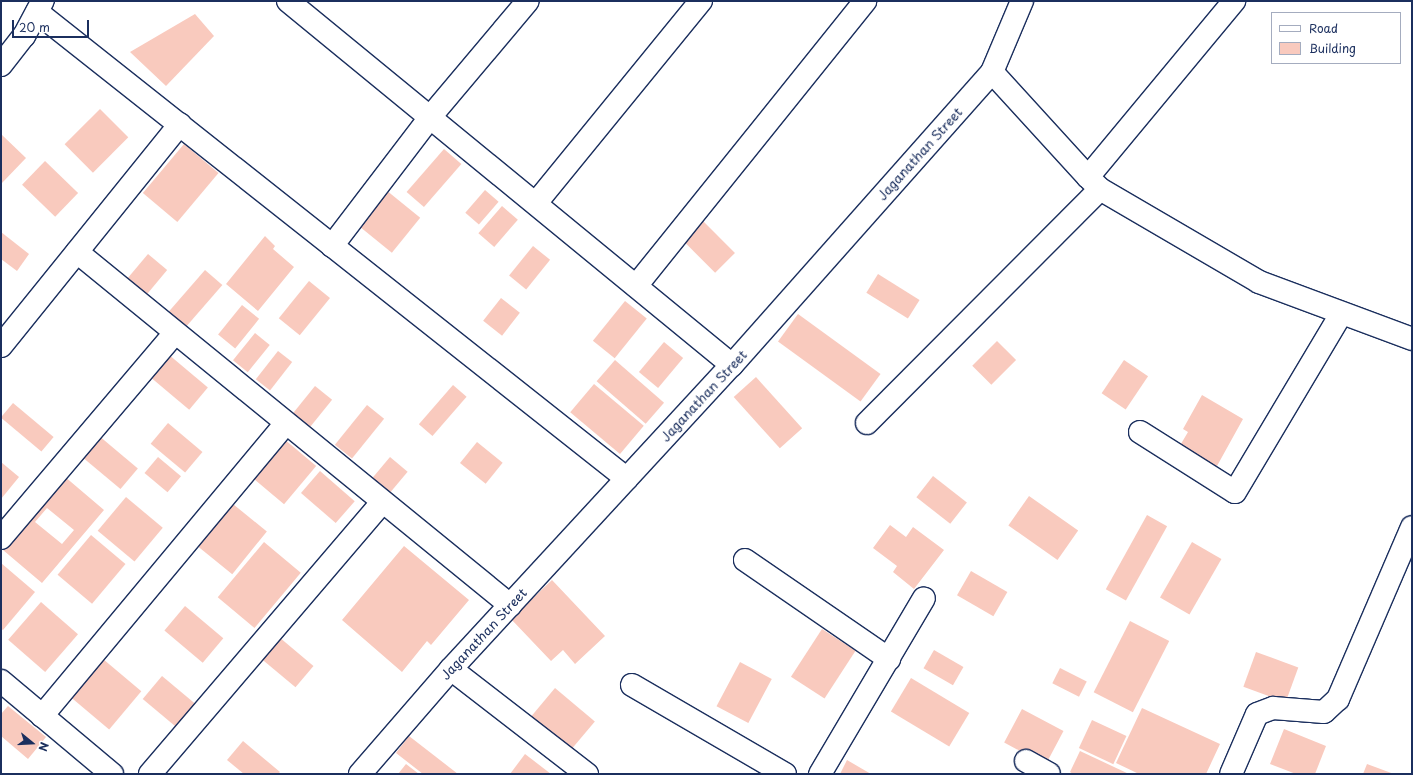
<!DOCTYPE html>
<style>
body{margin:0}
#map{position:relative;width:1413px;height:775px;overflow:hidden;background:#fff;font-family:"Playpen Sans",sans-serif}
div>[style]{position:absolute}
.building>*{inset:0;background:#f9cabe;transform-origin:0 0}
.roads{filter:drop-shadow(1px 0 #1b2f5e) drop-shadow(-1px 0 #1b2f5e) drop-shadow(0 1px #1b2f5e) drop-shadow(0 -1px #1b2f5e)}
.minor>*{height:22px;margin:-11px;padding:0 11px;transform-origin:11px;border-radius:11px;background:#fff}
.tertiary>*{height:22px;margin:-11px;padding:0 11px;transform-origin:11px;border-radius:11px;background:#fff}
span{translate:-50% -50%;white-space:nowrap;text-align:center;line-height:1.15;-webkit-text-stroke:3px #fff;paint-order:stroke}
.street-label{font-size:13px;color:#1b2f5e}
.frame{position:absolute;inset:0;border:2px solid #1b2f5e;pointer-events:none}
.legend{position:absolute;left:1271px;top:12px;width:130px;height:52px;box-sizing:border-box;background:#fff;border:1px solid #a4acbf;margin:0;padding:5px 7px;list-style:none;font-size:12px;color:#1b2f5e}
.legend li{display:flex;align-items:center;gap:8px;height:20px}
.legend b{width:20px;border:1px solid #a4acbf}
.north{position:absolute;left:12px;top:723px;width:40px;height:40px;-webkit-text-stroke:3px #fff;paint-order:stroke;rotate:108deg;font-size:11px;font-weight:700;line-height:16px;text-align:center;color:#1b2f5e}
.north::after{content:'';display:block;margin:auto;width:14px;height:18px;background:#1b2f5e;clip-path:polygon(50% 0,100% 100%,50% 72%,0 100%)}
.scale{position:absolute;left:12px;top:20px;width:77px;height:18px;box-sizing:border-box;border:2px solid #1b2f5e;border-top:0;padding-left:5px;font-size:12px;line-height:14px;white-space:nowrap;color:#1b2f5e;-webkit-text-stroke:3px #fff;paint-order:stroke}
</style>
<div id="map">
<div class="building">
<i style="clip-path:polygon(195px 14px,214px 36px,166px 86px,130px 52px)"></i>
<i style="left:100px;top:109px;width:40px;height:50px;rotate:45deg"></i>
<i style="clip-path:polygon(1px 134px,26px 158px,1px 184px)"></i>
<i style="left:184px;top:144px;width:45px;height:64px;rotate:40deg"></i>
<i style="left:444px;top:149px;width:23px;height:57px;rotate:41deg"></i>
<i style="left:45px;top:161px;width:46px;height:33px;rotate:44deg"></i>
<i style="left:386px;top:190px;width:44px;height:45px;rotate:39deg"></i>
<i style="left:485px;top:190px;width:18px;height:30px;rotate:41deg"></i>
<i style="left:502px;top:206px;width:21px;height:36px;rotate:41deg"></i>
<i style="left:701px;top:219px;width:48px;height:28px;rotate:45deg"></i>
<i style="clip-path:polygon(1px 232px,29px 254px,17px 271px,1px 259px)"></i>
<i style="clip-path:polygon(265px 236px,275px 246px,273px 249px,294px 267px,258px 311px,226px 284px)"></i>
<i style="left:533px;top:246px;width:22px;height:38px;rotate:39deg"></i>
<i style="left:148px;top:254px;width:25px;height:35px;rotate:40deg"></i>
<i style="left:205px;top:270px;width:23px;height:56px;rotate:41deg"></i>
<i style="left:878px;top:274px;width:49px;height:22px;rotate:32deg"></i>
<i style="left:309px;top:281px;width:27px;height:48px;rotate:39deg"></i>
<i style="left:501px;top:298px;width:24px;height:29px;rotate:38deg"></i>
<i style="left:625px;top:301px;width:28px;height:51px;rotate:39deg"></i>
<i style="left:242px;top:305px;width:22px;height:38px;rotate:39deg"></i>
<i style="left:798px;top:314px;width:102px;height:34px;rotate:36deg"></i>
<i style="left:255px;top:333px;width:19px;height:35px;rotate:39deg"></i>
<i style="left:997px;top:341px;width:27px;height:35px;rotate:45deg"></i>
<i style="left:664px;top:342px;width:25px;height:39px;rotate:40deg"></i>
<i style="left:278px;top:351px;width:18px;height:36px;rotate:38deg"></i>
<i style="left:168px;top:354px;width:52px;height:29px;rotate:40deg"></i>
<i style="left:615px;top:360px;width:65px;height:28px;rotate:41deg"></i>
<i style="left:1124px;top:360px;width:29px;height:40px;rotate:34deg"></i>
<i style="left:756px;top:377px;width:69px;height:30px;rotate:48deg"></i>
<i style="left:594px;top:384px;width:65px;height:37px;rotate:40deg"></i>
<i style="left:453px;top:385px;width:18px;height:52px;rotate:41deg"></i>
<i style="left:315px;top:386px;width:22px;height:42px;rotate:39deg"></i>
<i style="clip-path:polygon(1202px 395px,1243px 419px,1212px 475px,1175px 454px,1188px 432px,1183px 429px)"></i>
<i style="left:13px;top:403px;width:53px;height:19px;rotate:40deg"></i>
<i style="left:367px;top:405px;width:22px;height:51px;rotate:39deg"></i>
<i style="left:168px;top:423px;width:45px;height:27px;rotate:40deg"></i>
<i style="left:98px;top:435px;width:52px;height:27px;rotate:40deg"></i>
<i style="left:284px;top:439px;width:42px;height:50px;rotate:40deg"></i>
<i style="left:477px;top:442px;width:33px;height:27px;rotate:39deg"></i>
<i style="left:158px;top:457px;width:30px;height:21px;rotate:40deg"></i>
<i style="left:390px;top:457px;width:23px;height:32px;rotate:40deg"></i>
<i style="clip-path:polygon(1px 462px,19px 477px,1px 499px)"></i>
<i style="left:320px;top:471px;width:46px;height:29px;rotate:41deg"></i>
<i style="clip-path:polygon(evenodd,64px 476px,104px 510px,42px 583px,3px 550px,64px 476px,47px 508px,74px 530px,62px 544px,35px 522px,47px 508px)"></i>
<i style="left:933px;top:476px;width:43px;height:27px;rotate:38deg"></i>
<i style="left:1029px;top:496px;width:60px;height:36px;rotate:35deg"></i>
<i style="left:126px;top:497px;width:48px;height:44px;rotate:40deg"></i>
<i style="left:228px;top:500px;width:50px;height:55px;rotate:39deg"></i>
<i style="left:1147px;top:515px;width:23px;height:85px;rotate:29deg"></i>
<i style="clip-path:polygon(890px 525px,906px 537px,913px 527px,944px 550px,914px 589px,893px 572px,897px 566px,873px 548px)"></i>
<i style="left:91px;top:535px;width:45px;height:52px;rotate:40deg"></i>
<i style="left:264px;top:542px;width:48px;height:72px;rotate:40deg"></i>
<i style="left:1192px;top:542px;width:34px;height:64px;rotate:30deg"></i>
<i style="clip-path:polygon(404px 546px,469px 600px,431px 645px,427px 641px,402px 672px,342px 620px)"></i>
<i style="clip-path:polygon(1px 563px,35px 592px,3px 630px,1px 629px)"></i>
<i style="left:971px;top:571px;width:42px;height:28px;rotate:30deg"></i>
<i style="clip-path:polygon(552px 580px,605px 636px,575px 664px,563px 650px,551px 661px,511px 619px)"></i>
<i style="left:41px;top:602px;width:49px;height:50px;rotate:41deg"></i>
<i style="left:185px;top:606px;width:50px;height:32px;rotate:40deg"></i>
<i style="left:1130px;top:621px;width:44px;height:80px;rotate:27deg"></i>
<i style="left:822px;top:629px;width:40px;height:57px;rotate:33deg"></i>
<i style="left:279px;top:637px;width:45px;height:28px;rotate:40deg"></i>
<i style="left:934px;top:650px;width:34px;height:21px;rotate:30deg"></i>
<i style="left:1256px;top:652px;width:45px;height:37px;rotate:20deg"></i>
<i style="left:103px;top:659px;width:50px;height:50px;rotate:40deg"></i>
<i style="left:740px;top:662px;width:36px;height:50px;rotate:28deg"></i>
<i style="left:1060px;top:668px;width:30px;height:17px;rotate:27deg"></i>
<i style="left:162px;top:676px;width:48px;height:30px;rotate:40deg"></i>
<i style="left:911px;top:678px;width:68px;height:39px;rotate:31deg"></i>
<i style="left:555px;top:688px;width:52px;height:42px;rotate:40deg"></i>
<i style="clip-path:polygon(8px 706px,46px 737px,28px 759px,1px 736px,1px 714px)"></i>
<i style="clip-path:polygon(1142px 708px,1220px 744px,1206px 774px,1139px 774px,1116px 763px)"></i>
<i style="left:1022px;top:709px;width:47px;height:38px;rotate:28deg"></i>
<i style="left:1092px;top:720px;width:38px;height:31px;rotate:25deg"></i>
<i style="clip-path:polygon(1284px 729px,1326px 746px,1315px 774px,1296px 774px,1270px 764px)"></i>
<i style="clip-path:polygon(409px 736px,458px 774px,423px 774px,396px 753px)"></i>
<i style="clip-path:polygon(243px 741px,280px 772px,278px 774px,244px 774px,227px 760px)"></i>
<i style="clip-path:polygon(1080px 751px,1129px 774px,1073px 774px,1070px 772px)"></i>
<i style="clip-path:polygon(525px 754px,551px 774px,510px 774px)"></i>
<i style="clip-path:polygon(847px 760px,871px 774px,840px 774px)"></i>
<i style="clip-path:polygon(406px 764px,419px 774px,398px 774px)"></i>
<i style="clip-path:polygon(1367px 764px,1394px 774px,1363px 774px)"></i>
</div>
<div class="roads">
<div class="minor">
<i style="left:288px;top:1px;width:574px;rotate:39.35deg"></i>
<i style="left:37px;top:12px;width:752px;rotate:38.36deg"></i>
<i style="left:992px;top:72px;width:142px;rotate:47.6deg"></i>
<i style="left:1088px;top:177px;width:229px;rotate:-50.3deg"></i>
<i style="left:1088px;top:177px;width:17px;rotate:45deg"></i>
<i style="left:1100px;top:189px;width:184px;rotate:30.3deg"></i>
<i style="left:1259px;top:282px;width:163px;rotate:20.4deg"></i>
<i style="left:536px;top:203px;width:261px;rotate:-50.8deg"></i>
<i style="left:332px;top:246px;width:163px;rotate:-52.7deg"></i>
<i style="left:431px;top:116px;width:150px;rotate:-49.9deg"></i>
<i style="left:77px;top:252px;width:559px;rotate:39.19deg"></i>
<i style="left:636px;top:286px;width:366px;rotate:-51.2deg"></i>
<i style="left:1px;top:346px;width:285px;rotate:-51.1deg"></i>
<i style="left:867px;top:423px;width:330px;rotate:-45.1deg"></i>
<i style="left:1140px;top:432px;width:112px;rotate:32.3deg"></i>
<i style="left:1235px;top:492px;width:207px;rotate:-59.2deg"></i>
<i style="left:1px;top:538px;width:269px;rotate:-49.7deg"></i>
<i style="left:745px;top:560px;width:175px;rotate:34.5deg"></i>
<i style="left:451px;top:669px;width:172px;rotate:37.7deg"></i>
<i style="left:1px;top:681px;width:145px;rotate:40deg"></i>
<i style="left:632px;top:685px;width:177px;rotate:30.2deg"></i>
<i style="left:42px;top:716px;width:381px;rotate:-50.2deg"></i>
<i style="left:1026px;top:761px;width:26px;rotate:29deg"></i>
<i style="left:150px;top:774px;width:358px;rotate:-49.5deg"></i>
<i style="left:360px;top:774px;width:139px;rotate:-49.1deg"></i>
<i style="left:451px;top:669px;width:414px;rotate:-47.3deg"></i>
<i style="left:732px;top:365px;width:392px;rotate:-48.4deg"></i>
<i style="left:992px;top:72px;width:77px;rotate:-67.1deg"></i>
<i style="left:820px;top:774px;width:204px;rotate:-59.4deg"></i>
<i style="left:1231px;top:774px;width:65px;rotate:-66.6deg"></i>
<i style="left:1257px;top:714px;width:17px;rotate:-21deg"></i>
<i style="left:1273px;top:708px;width:51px;rotate:4.5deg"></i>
<i style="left:1324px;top:712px;width:19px;rotate:-43deg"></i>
<i style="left:1338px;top:699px;width:187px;rotate:-66.7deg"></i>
</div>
<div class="tertiary">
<i style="left:1px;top:65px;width:37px;rotate:-52deg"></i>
<i style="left:24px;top:36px;width:40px;rotate:-62deg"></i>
</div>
</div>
<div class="street-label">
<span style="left:920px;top:154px;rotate:-48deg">Jaganathan Street</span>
<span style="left:704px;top:396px;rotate:-47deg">Jaganathan Street</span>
<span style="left:484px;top:634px;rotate:-47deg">Jaganathan Street</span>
</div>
<div class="frame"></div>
<ul class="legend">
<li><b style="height:5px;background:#fff"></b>Road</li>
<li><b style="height:11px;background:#f9cabe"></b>Building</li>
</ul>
<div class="north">N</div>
<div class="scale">20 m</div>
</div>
